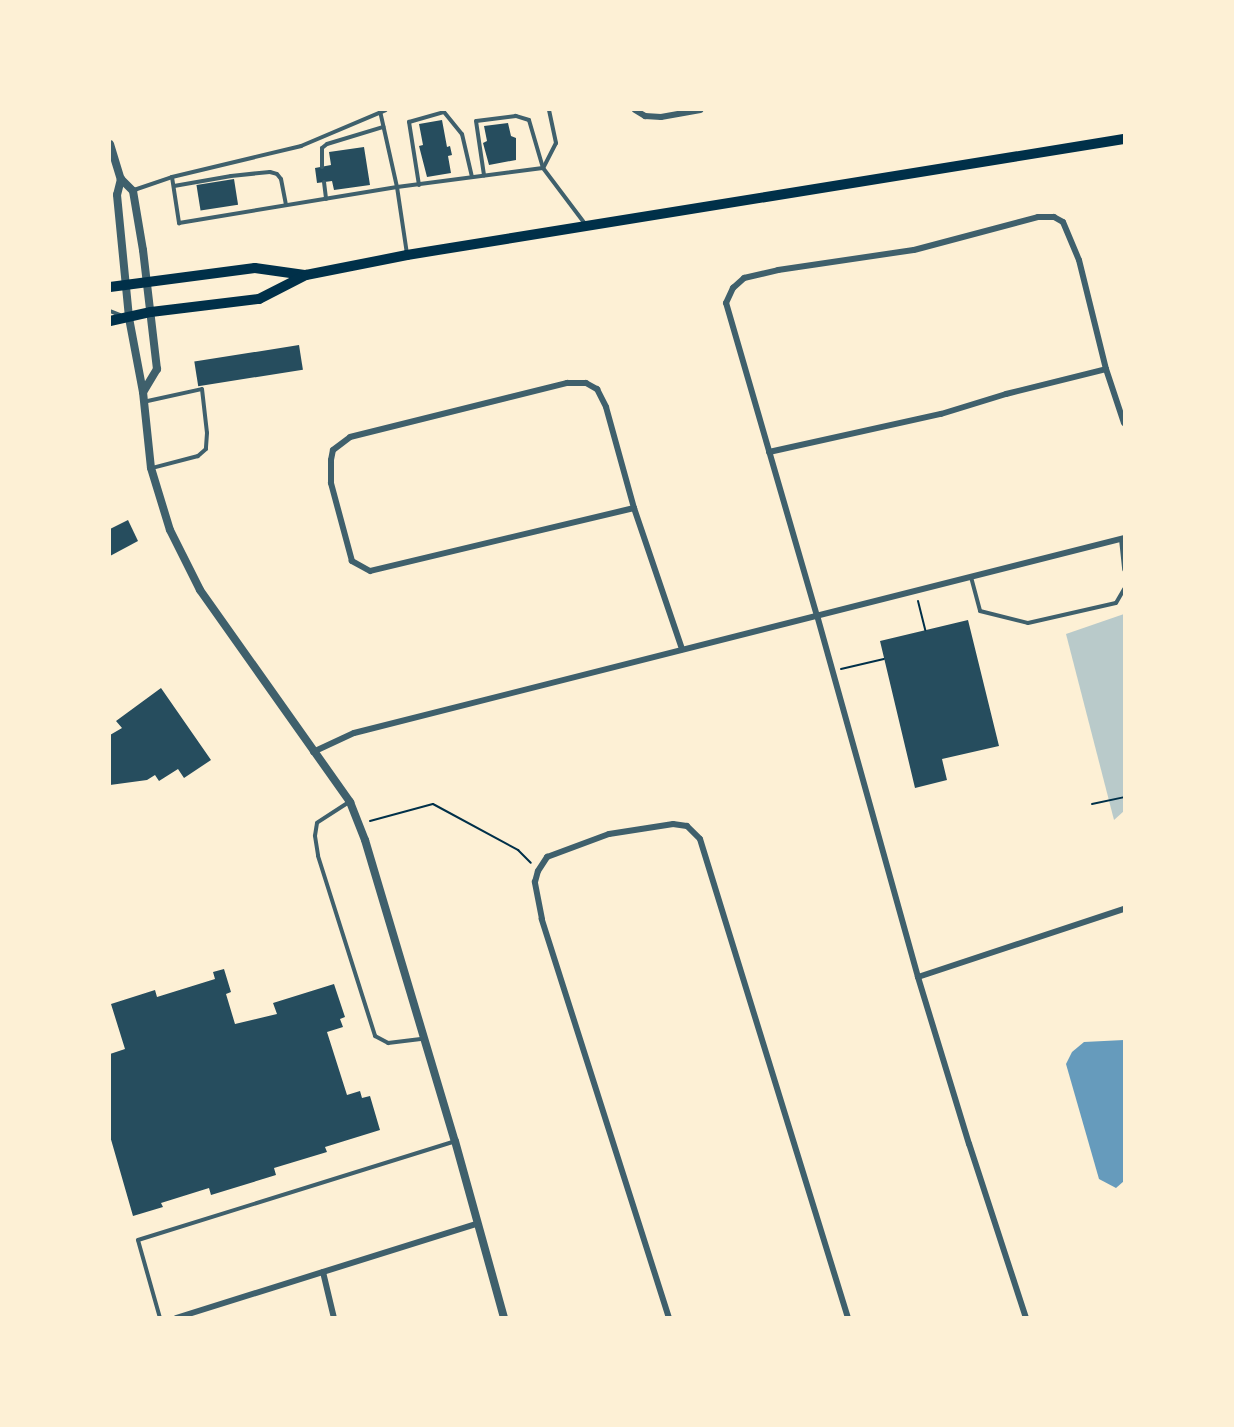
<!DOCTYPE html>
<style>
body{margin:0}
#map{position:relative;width:1234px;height:1427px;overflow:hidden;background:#fdf0d5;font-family:"Times New Roman",serif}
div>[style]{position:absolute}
.green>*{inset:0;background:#b9caca}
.water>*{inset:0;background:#669bbc}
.building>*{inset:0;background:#264d5e;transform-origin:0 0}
.path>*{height:2px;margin:-1px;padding:0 1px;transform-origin:1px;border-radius:1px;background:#003049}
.service>*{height:4px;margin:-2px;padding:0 2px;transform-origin:2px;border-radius:2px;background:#3f606c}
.minor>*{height:6px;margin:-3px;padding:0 3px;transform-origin:3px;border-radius:3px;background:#3f606c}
.tertiary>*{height:8px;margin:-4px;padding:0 4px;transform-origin:4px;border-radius:4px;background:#3f606c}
.primary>*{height:10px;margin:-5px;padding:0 5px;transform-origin:5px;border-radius:5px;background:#003049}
span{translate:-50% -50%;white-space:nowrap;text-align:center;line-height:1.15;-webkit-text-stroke:4.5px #fdf0d5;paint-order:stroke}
.frame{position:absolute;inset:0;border:111px solid #fdf0d5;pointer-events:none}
</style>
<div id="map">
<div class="green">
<i style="clip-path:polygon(1124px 614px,1124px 811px,1114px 820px,1066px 634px)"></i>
</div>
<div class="water">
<i style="clip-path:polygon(1124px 1040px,1124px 1181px,1116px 1188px,1099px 1179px,1066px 1064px,1072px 1052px,1084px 1042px)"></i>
</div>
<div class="building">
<i style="clip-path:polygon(442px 120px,447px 147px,450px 146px,452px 155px,448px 156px,451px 173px,427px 177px,419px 146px,423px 145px,419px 124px)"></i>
<i style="clip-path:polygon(508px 123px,511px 136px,516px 138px,516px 160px,489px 165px,483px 143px,487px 141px,484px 126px)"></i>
<i style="clip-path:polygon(364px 147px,370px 185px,334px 190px,332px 181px,317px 183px,315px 168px,331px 165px,329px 152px)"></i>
<i style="left:234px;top:179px;width:26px;height:38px;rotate:81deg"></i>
<i style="left:299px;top:345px;width:25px;height:106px;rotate:81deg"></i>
<i style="clip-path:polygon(128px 520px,138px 541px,110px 556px,110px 529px)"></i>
<i style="clip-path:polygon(968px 620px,999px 746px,942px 759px,947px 780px,915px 788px,880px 641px)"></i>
<i style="clip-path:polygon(161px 688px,211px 760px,184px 778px,178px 769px,159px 781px,155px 775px,147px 780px,110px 785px,110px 735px,122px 728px,116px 721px)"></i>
<i style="clip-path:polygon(224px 969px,231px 992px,226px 994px,235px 1024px,277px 1014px,273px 1003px,334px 984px,345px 1017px,340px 1019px,343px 1027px,327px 1032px,347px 1095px,360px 1091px,362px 1098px,370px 1096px,380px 1130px,325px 1147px,327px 1152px,274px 1168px,276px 1175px,211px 1195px,209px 1188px,161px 1203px,163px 1207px,133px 1216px,110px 1136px,110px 1054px,125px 1049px,111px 1004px,155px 990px,157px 997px,215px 979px,213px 972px)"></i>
</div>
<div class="path">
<i style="left:918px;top:601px;width:30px;rotate:76deg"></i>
<i style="left:841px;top:669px;width:44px;rotate:-13.1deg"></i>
<i style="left:1092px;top:804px;width:33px;rotate:-12deg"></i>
<i style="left:370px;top:821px;width:65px;rotate:-15.1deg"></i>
<i style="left:433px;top:804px;width:97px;rotate:28.4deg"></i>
<i style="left:518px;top:850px;width:18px;rotate:45deg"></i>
</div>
<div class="service">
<i style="left:549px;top:110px;width:34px;rotate:78deg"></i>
<i style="left:556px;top:143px;width:28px;rotate:117deg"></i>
<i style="left:543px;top:168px;width:71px;rotate:53deg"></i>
<i style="left:380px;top:111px;width:78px;rotate:77.4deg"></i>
<i style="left:397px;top:187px;width:68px;rotate:81.5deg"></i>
<i style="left:322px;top:167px;width:19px;rotate:-90deg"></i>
<i style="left:322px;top:148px;width:6px;rotate:-39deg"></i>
<i style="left:327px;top:144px;width:59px;rotate:-16.9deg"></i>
<i style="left:172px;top:177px;width:133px;rotate:-13.5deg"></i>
<i style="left:301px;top:146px;width:92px;rotate:-23deg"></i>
<i style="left:324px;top:182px;width:17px;rotate:83deg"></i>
<i style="left:419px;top:185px;width:64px;rotate:-99deg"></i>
<i style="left:409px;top:122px;width:36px;rotate:-16deg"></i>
<i style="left:444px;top:112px;width:28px;rotate:51deg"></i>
<i style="left:462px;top:134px;width:44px;rotate:76.9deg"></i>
<i style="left:174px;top:186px;width:58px;rotate:-10deg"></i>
<i style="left:231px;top:176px;width:39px;rotate:-6deg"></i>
<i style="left:270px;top:172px;width:7px;rotate:16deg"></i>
<i style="left:277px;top:174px;width:6px;rotate:51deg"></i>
<i style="left:281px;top:179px;width:26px;rotate:79deg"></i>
<i style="left:134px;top:190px;width:40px;rotate:-18.9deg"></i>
<i style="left:172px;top:177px;width:47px;rotate:81.3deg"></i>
<i style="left:179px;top:223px;width:221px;rotate:-9.4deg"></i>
<i style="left:397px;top:187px;width:147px;rotate:-7.4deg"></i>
<i style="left:543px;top:168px;width:50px;rotate:-106.3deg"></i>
<i style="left:529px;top:120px;width:14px;rotate:-163deg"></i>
<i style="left:516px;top:116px;width:40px;rotate:172.9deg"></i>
<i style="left:476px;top:121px;width:55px;rotate:81.6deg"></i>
<i style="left:110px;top:311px;width:11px;rotate:22deg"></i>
<i style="left:143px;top:402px;width:60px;rotate:-12.4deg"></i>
<i style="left:202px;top:389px;width:44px;rotate:83.5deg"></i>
<i style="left:207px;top:433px;width:16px;rotate:94deg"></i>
<i style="left:206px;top:449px;width:11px;rotate:139deg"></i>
<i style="left:198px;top:456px;width:48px;rotate:165.4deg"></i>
<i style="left:1121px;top:539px;width:31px;rotate:84deg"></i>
<i style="left:971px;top:577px;width:35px;rotate:75deg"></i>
<i style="left:980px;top:611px;width:49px;rotate:14deg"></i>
<i style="left:1028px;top:623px;width:90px;rotate:-12.8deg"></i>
<i style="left:1116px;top:603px;width:16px;rotate:-60deg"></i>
<i style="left:349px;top:802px;width:38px;rotate:147deg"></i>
<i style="left:317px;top:823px;width:13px;rotate:99deg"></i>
<i style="left:315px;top:836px;width:20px;rotate:81deg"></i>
<i style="left:318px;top:856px;width:189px;rotate:72.4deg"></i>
<i style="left:375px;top:1036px;width:15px;rotate:28deg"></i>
<i style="left:388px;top:1043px;width:35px;rotate:-7deg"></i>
<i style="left:160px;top:1318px;width:81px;rotate:-105.8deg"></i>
<i style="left:138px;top:1240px;width:332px;rotate:-17.3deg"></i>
</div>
<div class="minor">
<i style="left:635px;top:110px;width:12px;rotate:31deg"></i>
<i style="left:645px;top:116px;width:16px;rotate:4deg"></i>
<i style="left:661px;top:117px;width:40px;rotate:-10deg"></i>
<i style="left:769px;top:452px;width:176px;rotate:-12.5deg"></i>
<i style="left:941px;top:414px;width:68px;rotate:-17.1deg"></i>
<i style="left:1006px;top:394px;width:103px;rotate:-14deg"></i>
<i style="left:634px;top:508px;width:271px;rotate:166.6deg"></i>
<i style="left:370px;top:571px;width:21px;rotate:-151deg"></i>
<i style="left:352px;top:561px;width:81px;rotate:-105.1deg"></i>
<i style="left:331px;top:483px;width:23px;rotate:-90deg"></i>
<i style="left:331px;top:460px;width:10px;rotate:-79deg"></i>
<i style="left:333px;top:450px;width:21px;rotate:-37deg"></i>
<i style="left:350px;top:437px;width:224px;rotate:-14deg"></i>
<i style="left:567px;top:383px;width:19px"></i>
<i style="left:586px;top:383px;width:13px;rotate:29deg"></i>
<i style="left:597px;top:389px;width:20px;rotate:63deg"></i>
<i style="left:606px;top:407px;width:105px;rotate:74.5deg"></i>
<i style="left:634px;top:508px;width:149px;rotate:71.2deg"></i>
<i style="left:313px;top:752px;width:45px;rotate:-24.9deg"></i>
<i style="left:354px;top:733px;width:794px;rotate:-14.21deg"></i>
<i style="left:918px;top:977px;width:217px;rotate:-18.3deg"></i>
<i style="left:323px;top:1272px;width:47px;rotate:76.6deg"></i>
<i style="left:176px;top:1318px;width:314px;rotate:-17.4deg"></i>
<i style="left:669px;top:1318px;width:419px;rotate:-107.7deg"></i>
<i style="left:542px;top:919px;width:38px;rotate:-101deg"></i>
<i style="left:535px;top:882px;width:11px;rotate:-75deg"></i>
<i style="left:538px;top:871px;width:17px;rotate:-57deg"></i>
<i style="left:547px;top:857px;width:66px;rotate:-20.4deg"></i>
<i style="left:609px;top:834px;width:65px;rotate:-8.9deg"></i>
<i style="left:673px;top:824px;width:14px;rotate:8deg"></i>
<i style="left:687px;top:826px;width:18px;rotate:45deg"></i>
<i style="left:700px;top:839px;width:501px;rotate:72.83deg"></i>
<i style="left:1026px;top:1318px;width:183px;rotate:-108.1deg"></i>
<i style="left:969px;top:1144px;width:175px;rotate:-107deg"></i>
<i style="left:918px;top:977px;width:375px;rotate:-105.6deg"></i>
<i style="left:817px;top:616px;width:326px;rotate:-106.2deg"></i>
<i style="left:726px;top:303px;width:17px;rotate:-65deg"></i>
<i style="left:733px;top:288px;width:15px;rotate:-42deg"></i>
<i style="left:744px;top:278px;width:35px;rotate:-13deg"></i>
<i style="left:778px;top:270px;width:137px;rotate:-8.4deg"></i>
<i style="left:914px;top:250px;width:128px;rotate:-14.9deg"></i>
<i style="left:1038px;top:217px;width:16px"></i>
<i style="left:1054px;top:217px;width:10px;rotate:29deg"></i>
<i style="left:1063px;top:222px;width:41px;rotate:67.2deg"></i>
<i style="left:1079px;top:260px;width:112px;rotate:76.1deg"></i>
<i style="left:1106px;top:369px;width:57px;rotate:71.6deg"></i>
</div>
<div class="tertiary">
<i style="left:110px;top:144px;width:37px;rotate:73deg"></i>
<i style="left:121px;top:179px;width:17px;rotate:45deg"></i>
<i style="left:133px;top:191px;width:60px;rotate:80.4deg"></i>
<i style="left:143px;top:250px;width:120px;rotate:83.3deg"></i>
<i style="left:157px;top:369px;width:27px;rotate:121deg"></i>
<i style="left:121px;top:179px;width:16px;rotate:104deg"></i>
<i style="left:117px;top:195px;width:124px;rotate:84.4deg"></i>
<i style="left:129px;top:318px;width:75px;rotate:79.3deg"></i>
<i style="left:143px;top:392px;width:76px;rotate:84deg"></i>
<i style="left:151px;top:468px;width:65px;rotate:73deg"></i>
<i style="left:170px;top:530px;width:67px;rotate:63.4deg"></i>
<i style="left:200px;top:590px;width:260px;rotate:54.7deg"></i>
<i style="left:350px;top:802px;width:41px;rotate:68.5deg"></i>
<i style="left:365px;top:840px;width:314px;rotate:73.4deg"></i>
<i style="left:455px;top:1141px;width:184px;rotate:74.5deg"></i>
</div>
<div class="primary">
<i style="left:110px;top:287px;width:146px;rotate:-7.5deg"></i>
<i style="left:255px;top:268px;width:50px;rotate:8deg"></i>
<i style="left:110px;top:321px;width:42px;rotate:-12.4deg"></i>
<i style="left:151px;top:312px;width:109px;rotate:-6.9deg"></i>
<i style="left:259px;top:299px;width:53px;rotate:-27.1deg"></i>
<i style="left:306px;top:275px;width:103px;rotate:-11.2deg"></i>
<i style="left:407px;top:255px;width:726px;rotate:-9.19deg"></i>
</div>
<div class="frame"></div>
</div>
